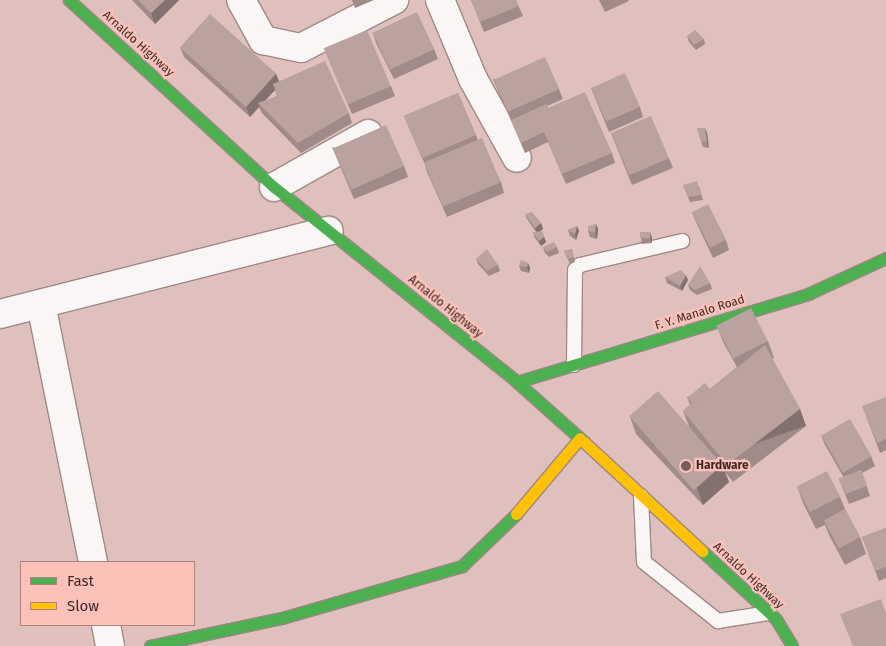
<!DOCTYPE html>
<style>
body{margin:0}
#map{position:relative;width:886px;height:646px;overflow:hidden;background:#dfc0bd;font-family:"Fira Sans",sans-serif}
div>[style]{position:absolute}
.roads{filter:drop-shadow(1px 0 #9f8885) drop-shadow(-1px 0 #9f8885) drop-shadow(0 1px #9f8885) drop-shadow(0 -1px #9f8885)}
.lane>*{height:14px;margin:-7px;padding:0 7px;transform-origin:7px;border-radius:7px;background:#faf6f5}
.street>*{height:28px;margin:-14px;padding:0 14px;transform-origin:14px;border-radius:14px;background:#faf6f5}
.fast>*{height:11px;margin:-5.5px;padding:0 5.5px;transform-origin:5.5px;border-radius:5.5px;background:#4caf50}
.slow>*{height:11px;margin:-5.5px;padding:0 5.5px;transform-origin:5.5px;border-radius:5.5px;background:#ffc107}
.wall>*{inset:0;background:#a08b89}
.shaded-wall>*{inset:0;background:#82716f;transform-origin:0 0}
.building>*{inset:0;background:#baa29f;transform-origin:0 0}
.dots>*{width:14px;height:14px;translate:-50% -50%;box-sizing:border-box;border:2px solid #fcc2ba;border-radius:50%}
span{translate:-50% -50%;white-space:nowrap;text-align:center;line-height:1.15;-webkit-text-stroke:4.5px #fcc2ba;paint-order:stroke}
.street-label{font-size:12px;color:#3e2825}
.poi-label{font-size:12px;color:#3e2825;font-weight:700}
.left{translate:0 -50%;text-align:left}
.legend{position:absolute;left:20px;top:561px;width:175px;height:65px;box-sizing:border-box;background:#fcc2ba;border:1px solid #b0847e;margin:0;padding:6px 9px;list-style:none;font-size:15px;color:#3e2825}
.legend li{display:flex;align-items:center;gap:10px;height:25px}
.legend b{width:25px;border:1px solid #b0847e}
</style>
<div id="map">
<div class="roads">
<div class="lane">
<i style="left:574px;top:365px;width:95px;rotate:-89.4deg"></i>
<i style="left:575px;top:270px;width:7px;rotate:-45deg"></i>
<i style="left:580px;top:265px;width:105px;rotate:-13.2deg"></i>
<i style="left:641px;top:496px;width:66px;rotate:87.4deg"></i>
<i style="left:644px;top:562px;width:95px;rotate:38.6deg"></i>
<i style="left:718px;top:621px;width:52px;rotate:-8.9deg"></i>
</div>
<div class="street">
<i style="left:241px;top:0;width:46px;rotate:61.2deg"></i>
<i style="left:263px;top:40px;width:39px;rotate:12deg"></i>
<i style="left:301px;top:48px;width:105px;rotate:-27.3deg"></i>
<i style="left:440px;top:0;width:86px;rotate:67.3deg"></i>
<i style="left:473px;top:79px;width:90px;rotate:60.9deg"></i>
<i style="left:274px;top:187px;width:108px;rotate:-29.4deg"></i>
<i style="left:41px;top:304px;width:263px;rotate:78.6deg"></i>
<i style="left:0;top:314px;width:339px;rotate:-14.2deg"></i>
<i style="left:106px;top:625px;width:21px;rotate:79deg"></i>
</div>
<div class="fast">
<i style="left:69px;top:0;width:277px;rotate:42.4deg"></i>
<i style="left:274px;top:187px;width:312px;rotate:38.7deg"></i>
<i style="left:517px;top:382px;width:90px;rotate:41.8deg"></i>
<i style="left:517px;top:382px;width:304px;rotate:-16.8deg"></i>
<i style="left:808px;top:294px;width:86px;rotate:-24.8deg"></i>
<i style="left:702px;top:551px;width:100px;rotate:42.6deg"></i>
<i style="left:776px;top:619px;width:31px;rotate:59deg"></i>
<i style="left:150px;top:646px;width:135px;rotate:-12deg"></i>
<i style="left:282px;top:618px;width:187px;rotate:-16.1deg"></i>
<i style="left:462px;top:566px;width:75px;rotate:-43.9deg"></i>
</div>
<div class="slow">
<i style="left:584px;top:442px;width:161px;rotate:42.7deg"></i>
<i style="left:516px;top:514px;width:99px;rotate:-49.9deg"></i>
</div>
</div>
<div class="wall">
<i style="clip-path:polygon(132px 0,179px 0,155px 24px)"></i>
<i style="clip-path:polygon(352px 0,374px 0,355px 8px)"></i>
<i style="clip-path:polygon(471px 0,516px 0,523px 16px,484px 32px)"></i>
<i style="clip-path:polygon(599px 0,628px 0,629px 1px,605px 12px)"></i>
<i style="clip-path:polygon(373px 33px,434px 49px,438px 59px,394px 79px,376px 43px)"></i>
<i style="clip-path:polygon(687px 36px,704px 39px,705px 44px,696px 50px,689px 42px)"></i>
<i style="clip-path:polygon(evenodd,180px 47px,276px 74px,279px 81px,349px 113px,352px 123px,301px 153px,262px 113px,259px 107px,250px 117px,184px 57px,180px 47px,275px 90px,277px 96px,265px 101px,275px 90px)"></i>
<i style="clip-path:polygon(324px 48px,391px 86px,395px 96px,352px 114px)"></i>
<i style="clip-path:polygon(493px 79px,559px 89px,563px 99px,547px 106px,548px 108px,612px 153px,615px 163px,566px 184px,548px 142px,525px 153px)"></i>
<i style="clip-path:polygon(591px 88px,640px 107px,643px 117px,609px 132px)"></i>
<i style="clip-path:polygon(458px 93px,478px 140px,501px 182px,504px 193px,447px 217px,427px 172px,424px 162px,404px 116px)"></i>
<i style="clip-path:polygon(697px 128px,705px 128px,707px 133px,709px 148px,703px 147px)"></i>
<i style="clip-path:polygon(611px 133px,669px 158px,673px 168px,632px 185px)"></i>
<i style="clip-path:polygon(332px 147px,404px 166px,408px 177px,354px 199px)"></i>
<i style="clip-path:polygon(683px 185px,699px 186px,703px 200px,690px 202px)"></i>
<i style="clip-path:polygon(692px 212px,726px 240px,729px 250px,713px 258px,696px 222px)"></i>
<i style="clip-path:polygon(525px 214px,541px 223px,543px 229px,540px 231px,542px 231px,546px 242px,541px 246px,535px 238px,533px 232px,536px 232px,527px 219px)"></i>
<i style="clip-path:polygon(596px 224px,598px 229px,597px 239px,590px 237px,588px 231px)"></i>
<i style="clip-path:polygon(577px 226px,579px 231px,576px 240px,570px 236px,568px 230px)"></i>
<i style="clip-path:polygon(641px 238px,652px 238px,652px 243px,642px 244px)"></i>
<i style="clip-path:polygon(543px 247px,557px 247px,559px 253px,549px 257px,545px 253px)"></i>
<i style="clip-path:polygon(572px 249px,575px 262px,570px 264px,564px 251px)"></i>
<i style="clip-path:polygon(476px 259px,498px 265px,500px 271px,489px 276px,478px 264px)"></i>
<i style="clip-path:polygon(528px 263px,530px 268px,529px 273px,521px 271px,519px 266px)"></i>
<i style="clip-path:polygon(665px 277px,688px 280px,682px 291px,667px 283px)"></i>
<i style="clip-path:polygon(710px 283px,712px 289px,697px 295px,690px 290px,688px 285px)"></i>
<i style="clip-path:polygon(717px 327px,768px 341px,774px 358px,772px 359px,800px 409px,806px 426px,733px 482px,725px 472px,729px 482px,703px 505px,636px 434px,630px 417px,689px 426px,683px 411px,690px 405px,687px 397px,710px 389px,737px 367px,724px 344px)"></i>
<i style="clip-path:polygon(886px 397px,886px 450px,880px 453px,866px 416px)"></i>
<i style="clip-path:polygon(821px 435px,871px 456px,875px 466px,862px 473px,870px 496px,849px 504px,839px 479px,844px 478px,825px 445px)"></i>
<i style="clip-path:polygon(797px 486px,840px 497px,845px 509px,860px 537px,866px 554px,845px 565px,830px 537px,825px 525px,816px 529px,803px 503px)"></i>
<i style="clip-path:polygon(886px 528px,886px 578px,879px 581px,862px 537px)"></i>
</div>
<div class="shaded-wall">
<i style="clip-path:polygon(165px 0,179px 0,155px 24px,151px 13px)"></i>
<i style="clip-path:polygon(276px 74px,280px 84px,273px 84px,275px 90px,260px 106px,258px 103px,259px 107px,250px 117px,246px 107px)"></i>
<i style="clip-path:polygon(705px 128px,707px 133px,709px 148px,707px 142px)"></i>
<i style="clip-path:polygon(541px 223px,543px 229px,537px 233px,535px 228px)"></i>
<i style="clip-path:polygon(596px 224px,598px 229px,597px 239px,595px 233px)"></i>
<i style="clip-path:polygon(577px 226px,579px 231px,576px 240px,575px 234px)"></i>
<i style="clip-path:polygon(650px 232px,652px 238px,652px 243px,650px 238px)"></i>
<i style="clip-path:polygon(544px 237px,546px 242px,541px 246px,539px 241px)"></i>
<i style="clip-path:polygon(528px 263px,530px 268px,529px 273px,527px 267px)"></i>
<i style="clip-path:polygon(686px 275px,688px 280px,682px 291px,680px 286px)"></i>
<i style="left:800px;top:409px;width:18px;height:92px;rotate:71deg"></i>
<i style="clip-path:polygon(722px 465px,729px 482px,703px 505px,697px 488px)"></i>
</div>
<div class="building">
<i style="clip-path:polygon(138px 0,165px 0,151px 13px)"></i>
<i style="clip-path:polygon(471px 0,516px 0,519px 6px,480px 22px)"></i>
<i style="left:417px;top:12px;width:41px;height:49px;rotate:65deg"></i>
<i style="left:210px;top:14px;width:89px;height:45px;rotate:42deg"></i>
<i style="left:367px;top:30px;width:61px;height:47px;rotate:67deg"></i>
<i style="clip-path:polygon(695px 30px,704px 39px,694px 45px,687px 36px)"></i>
<i style="left:545px;top:57px;width:35px;height:56px;rotate:66deg"></i>
<i style="clip-path:polygon(325px 61px,349px 113px,298px 143px,258px 103px,278px 96px,273px 84px)"></i>
<i style="left:625px;top:73px;width:37px;height:37px;rotate:66deg"></i>
<i style="clip-path:polygon(585px 92px,612px 153px,562px 174px,544px 132px,521px 143px,511px 120px,546px 104px,548px 108px)"></i>
<i style="left:458px;top:93px;width:46px;height:59px;rotate:67deg"></i>
<i style="left:651px;top:116px;width:46px;height:43px;rotate:67deg"></i>
<i style="left:386px;top:125px;width:45px;height:58px;rotate:66deg"></i>
<i style="clip-path:polygon(697px 128px,705px 128px,707px 142px,701px 141px)"></i>
<i style="left:482px;top:138px;width:48px;height:63px;rotate:67deg"></i>
<i style="clip-path:polygon(697px 181px,701px 195px,688px 197px,683px 185px)"></i>
<i style="left:708px;top:204px;width:40px;height:18px;rotate:63deg"></i>
<i style="clip-path:polygon(532px 212px,541px 223px,535px 228px,525px 214px)"></i>
<i style="clip-path:polygon(596px 224px,595px 233px,588px 231px,588px 226px)"></i>
<i style="clip-path:polygon(577px 226px,575px 234px,568px 230px)"></i>
<i style="clip-path:polygon(542px 231px,544px 237px,539px 241px,533px 232px)"></i>
<i style="left:640px;top:232px;width:10px;height:6px"></i>
<i style="clip-path:polygon(554px 242px,557px 247px,547px 252px,543px 247px)"></i>
<i style="clip-path:polygon(487px 249px,498px 265px,487px 271px,476px 259px)"></i>
<i style="clip-path:polygon(572px 249px,574px 257px,568px 259px,564px 251px)"></i>
<i style="clip-path:polygon(521px 260px,528px 263px,527px 267px,519px 266px)"></i>
<i style="clip-path:polygon(700px 266px,710px 283px,695px 290px,688px 285px)"></i>
<i style="clip-path:polygon(681px 270px,686px 275px,680px 286px,665px 277px)"></i>
<i style="left:751px;top:308px;width:37px;height:39px;rotate:63deg"></i>
<i style="clip-path:polygon(765px 345px,800px 409px,727px 465px,683px 411px)"></i>
<i style="left:705px;top:383px;width:8px;height:23px;rotate:50deg"></i>
<i style="left:658px;top:391px;width:98px;height:38px;rotate:49deg"></i>
<i style="clip-path:polygon(886px 397px,886px 439px,877px 443px,862px 406px)"></i>
<i style="left:850px;top:419px;width:43px;height:33px;rotate:60deg"></i>
<i style="left:861px;top:470px;width:17px;height:24px;rotate:69deg"></i>
<i style="left:827px;top:471px;width:29px;height:34px;rotate:63deg"></i>
<i style="left:845px;top:509px;width:32px;height:24px;rotate:62deg"></i>
<i style="clip-path:polygon(886px 528px,886px 567px,875px 571px,862px 537px)"></i>
<i style="clip-path:polygon(881px 599px,886px 613px,886px 646px,853px 646px,840px 614px)"></i>
</div>
<div class="dots">
<i style="left:686px;top:466px;background:#765d5a"></i>
</div>
<div class="street-label">
<span style="left:138px;top:44px;rotate:42deg">Arnaldo Highway</span>
<span style="left:445px;top:307px;rotate:39deg">Arnaldo Highway</span>
<span style="left:700px;top:313px;rotate:-17deg">F. Y. Manalo Road</span>
<span style="left:748px;top:576px;rotate:43deg">Arnaldo Highway</span>
</div>
<div class="poi-label">
<span class="left" style="left:696px;top:466px">Hardware</span>
</div>
<ul class="legend">
<li><b style="height:6px;background:#4caf50"></b>Fast</li>
<li><b style="height:6px;background:#ffc107"></b>Slow</li>
</ul>
</div>
